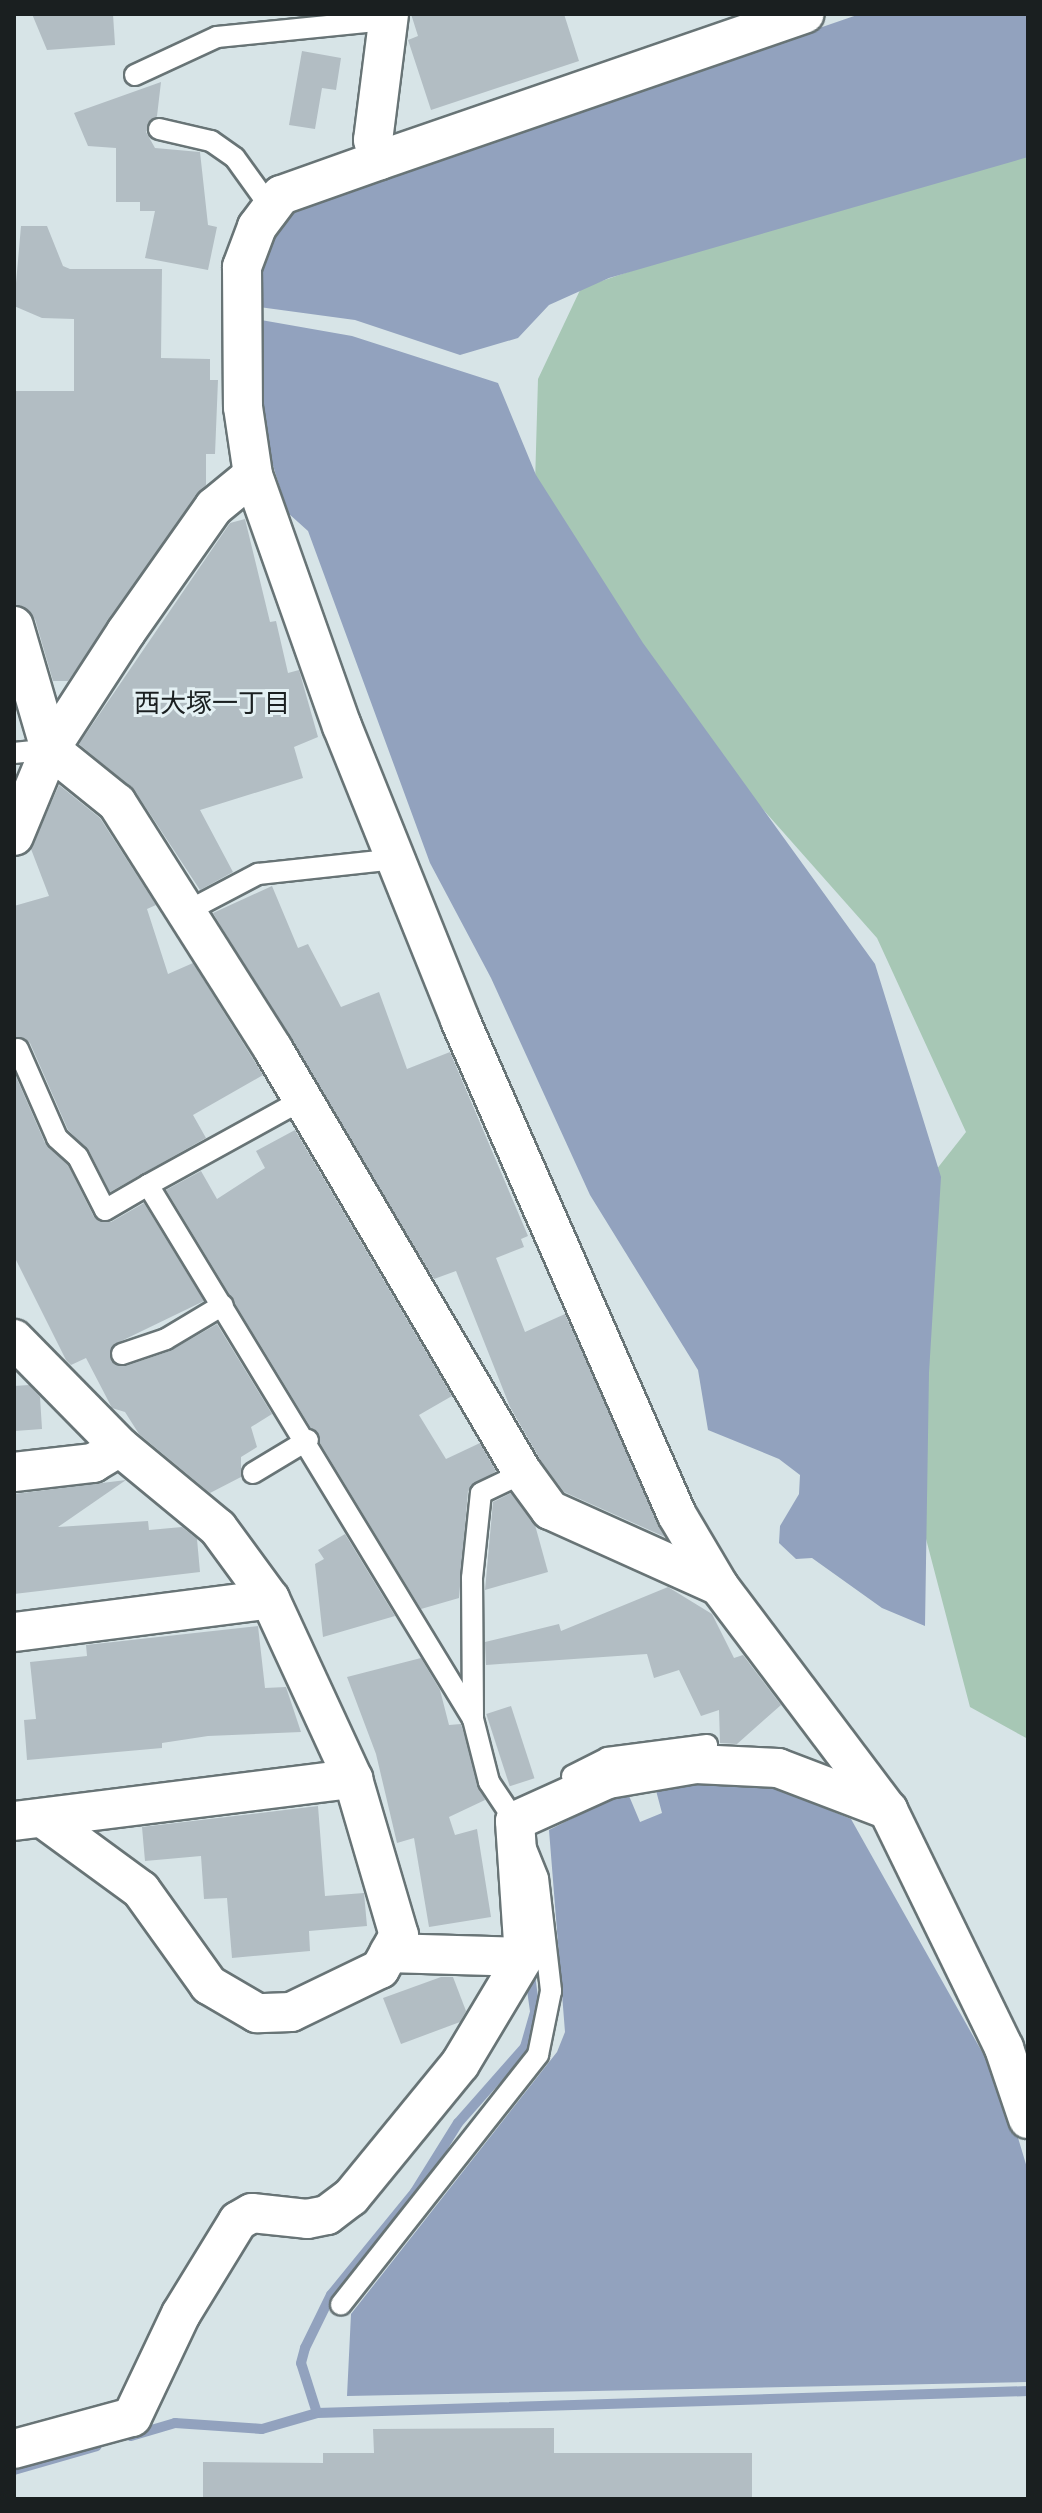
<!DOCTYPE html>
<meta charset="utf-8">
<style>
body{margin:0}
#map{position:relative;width:1042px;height:2513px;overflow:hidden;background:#d7e4e7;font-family:"Space Grotesk","Noto Sans JP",sans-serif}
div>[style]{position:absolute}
.green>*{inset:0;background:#a7c7b5}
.water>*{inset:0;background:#92a2be}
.stream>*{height:10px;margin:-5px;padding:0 5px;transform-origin:5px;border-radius:5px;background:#92a2be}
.building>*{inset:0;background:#b2bdc3;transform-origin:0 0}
.roads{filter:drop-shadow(2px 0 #687476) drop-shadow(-2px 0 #687476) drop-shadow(0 2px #687476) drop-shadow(0 -2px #687476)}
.service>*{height:20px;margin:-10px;padding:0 10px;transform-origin:10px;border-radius:10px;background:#fff}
.minor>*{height:38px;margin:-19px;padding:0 19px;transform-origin:19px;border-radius:19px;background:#fff}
span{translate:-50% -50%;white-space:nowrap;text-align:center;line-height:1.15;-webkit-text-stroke:6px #e4f1f4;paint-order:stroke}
.neighbourhood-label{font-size:26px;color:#1a1f20}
.frame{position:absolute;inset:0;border:16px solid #1a1f20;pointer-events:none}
</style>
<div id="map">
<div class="green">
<i style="clip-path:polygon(1028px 136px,1028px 1739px,970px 1707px,881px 1367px,895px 1222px,966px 1132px,877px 938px,635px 665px,534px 519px,538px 379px,581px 288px)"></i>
</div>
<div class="water">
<i style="clip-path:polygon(860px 14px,1028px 14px,1028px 157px,609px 278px,549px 305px,518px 338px,460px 355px,355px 320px,259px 307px,258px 269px,283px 213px)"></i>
<i style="clip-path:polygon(261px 320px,352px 336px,498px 383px,536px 475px,643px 643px,875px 964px,941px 1177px,929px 1373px,925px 1626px,882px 1608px,812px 1558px,796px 1559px,779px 1543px,780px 1526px,799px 1494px,800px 1475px,779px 1459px,708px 1430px,698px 1370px,590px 1195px,491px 978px,430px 863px,308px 531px,288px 513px,262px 431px)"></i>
<i style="clip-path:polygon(756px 1780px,851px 1819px,1004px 2091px,1028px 2171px,1028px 2382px,347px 2396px,351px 2314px,557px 2052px,565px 2032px,549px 1830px,627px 1791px,640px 1822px,662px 1813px,654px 1783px)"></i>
</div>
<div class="stream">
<i style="left:317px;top:2413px;width:711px;rotate:-1.77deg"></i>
<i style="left:131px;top:2436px;width:46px;rotate:-16.5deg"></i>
<i style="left:175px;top:2423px;width:87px;rotate:3.9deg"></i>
<i style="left:262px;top:2429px;width:57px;rotate:-16.2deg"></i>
<i style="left:317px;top:2413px;width:52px;rotate:-107.7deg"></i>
<i style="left:301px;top:2363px;width:16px;rotate:-75deg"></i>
<i style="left:305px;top:2348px;width:59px;rotate:-63.9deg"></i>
<i style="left:331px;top:2295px;width:133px;rotate:-50.8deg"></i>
<i style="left:415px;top:2192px;width:81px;rotate:-58.1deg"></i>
<i style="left:458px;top:2123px;width:101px;rotate:-48.6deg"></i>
<i style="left:525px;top:2047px;width:37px;rotate:-74deg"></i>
<i style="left:535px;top:2011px;width:34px;rotate:-98deg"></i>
<i style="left:530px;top:1977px;width:8px;rotate:-150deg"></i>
<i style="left:14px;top:2470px;width:86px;rotate:-16.1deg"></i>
</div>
<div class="building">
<i style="clip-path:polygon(32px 14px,113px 14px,115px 45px,47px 50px)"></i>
<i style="clip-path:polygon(411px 14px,564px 14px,579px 61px,431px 110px,408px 40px,418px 36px)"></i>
<i style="clip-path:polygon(302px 51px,341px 58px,336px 90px,322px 88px,315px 129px,289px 125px)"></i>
<i style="clip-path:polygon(161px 82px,157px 116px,146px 132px,155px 148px,200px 152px,208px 225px,217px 227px,208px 270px,145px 258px,155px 211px,140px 211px,140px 202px,116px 202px,116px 148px,88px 146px,74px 113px)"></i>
<i style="clip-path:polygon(21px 226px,47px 226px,63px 266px,70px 269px,162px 269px,161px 358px,210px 359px,210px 380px,218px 380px,215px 454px,206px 454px,206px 485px,68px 681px,53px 681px,35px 619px,14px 605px,14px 391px,74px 391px,74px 319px,42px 318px,14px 306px)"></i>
<i style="clip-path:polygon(245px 519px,270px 622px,276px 621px,288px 673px,299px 670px,318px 737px,294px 747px,303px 778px,200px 810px,233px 872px,200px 890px,135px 791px,79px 744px,230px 523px)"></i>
<i style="clip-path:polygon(59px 785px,100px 818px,156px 905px,147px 909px,168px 974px,193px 963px,263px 1075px,193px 1115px,206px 1138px,110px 1192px,89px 1151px,68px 1130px,30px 1043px,14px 1037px,14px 906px,49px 896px,31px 849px)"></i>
<i style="clip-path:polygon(272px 886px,298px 948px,308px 944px,341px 1007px,379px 992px,407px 1069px,450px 1052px,528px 1236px,521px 1239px,524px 1247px,496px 1258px,525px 1332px,565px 1314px,665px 1537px,564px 1492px,541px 1461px,510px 1407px,456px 1271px,434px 1279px,213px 913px)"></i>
<i style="clip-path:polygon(14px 1072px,45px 1143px,68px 1165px,94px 1217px,111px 1222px,144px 1203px,204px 1301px,113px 1345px,113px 1363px,126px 1366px,170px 1351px,217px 1324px,272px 1414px,251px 1427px,257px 1447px,241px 1457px,241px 1477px,210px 1493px,139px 1434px,125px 1412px,112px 1408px,86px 1358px,71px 1365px,66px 1360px,14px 1256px)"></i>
<i style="clip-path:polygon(295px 1130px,452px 1396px,419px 1415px,446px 1459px,480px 1443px,496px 1471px,468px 1491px,459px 1598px,421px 1609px,166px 1190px,201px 1171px,217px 1199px,265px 1168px,256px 1151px)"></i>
<i style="clip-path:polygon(29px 1385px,40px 1397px,42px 1429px,15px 1431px,14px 1386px)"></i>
<i style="clip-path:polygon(126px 1480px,58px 1527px,148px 1521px,149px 1530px,182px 1527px,197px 1539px,200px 1572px,14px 1594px,14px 1494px)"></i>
<i style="clip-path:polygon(511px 1493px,535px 1525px,548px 1572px,485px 1590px,493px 1502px)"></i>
<i style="clip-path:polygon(345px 1534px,395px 1616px,323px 1637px,315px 1564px,324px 1559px,318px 1550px)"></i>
<i style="clip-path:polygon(668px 1587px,712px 1614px,734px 1658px,743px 1655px,781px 1705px,737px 1744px,720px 1743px,719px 1710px,701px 1716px,679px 1670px,654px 1678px,647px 1654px,486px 1665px,485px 1642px,559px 1624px,561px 1631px)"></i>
<i style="clip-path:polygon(258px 1626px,265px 1688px,286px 1687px,301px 1732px,208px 1736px,162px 1743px,162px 1748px,27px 1760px,24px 1720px,36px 1719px,30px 1662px,87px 1656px,86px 1645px)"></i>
<i style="clip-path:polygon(421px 1658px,440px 1690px,449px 1725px,461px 1724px,485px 1800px,449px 1817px,455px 1835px,477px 1829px,491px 1917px,429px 1927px,414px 1838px,397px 1843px,376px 1754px,347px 1677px)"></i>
<i style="left:511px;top:1706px;width:76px;height:26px;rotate:72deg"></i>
<i style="clip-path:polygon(318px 1806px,325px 1896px,364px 1893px,367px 1926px,309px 1931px,310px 1951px,232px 1958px,227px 1898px,204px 1899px,201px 1856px,145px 1861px,142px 1827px)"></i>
<i style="clip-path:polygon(441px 1977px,453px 1977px,466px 2011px,460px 2022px,401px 2044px,383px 1998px)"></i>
<i style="clip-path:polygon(554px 2428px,554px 2453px,752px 2453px,752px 2499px,203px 2499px,203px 2462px,323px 2463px,323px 2453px,374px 2453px,373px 2429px)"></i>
</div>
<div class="roads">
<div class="service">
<i style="left:135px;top:75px;width:90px;rotate:-24.9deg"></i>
<i style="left:217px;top:37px;width:172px;rotate:-5.7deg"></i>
<i style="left:159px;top:129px;width:53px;rotate:13deg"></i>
<i style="left:211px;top:141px;width:29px;rotate:35deg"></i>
<i style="left:235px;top:158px;width:62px;rotate:54.2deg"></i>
<i style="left:14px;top:753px;width:36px;rotate:-6deg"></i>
<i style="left:182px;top:914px;width:86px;rotate:-27.8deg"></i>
<i style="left:258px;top:874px;width:138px;rotate:-6.2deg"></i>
<i style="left:18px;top:1049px;width:97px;rotate:66.3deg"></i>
<i style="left:57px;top:1138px;width:28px;rotate:42deg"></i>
<i style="left:78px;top:1157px;width:59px;rotate:63deg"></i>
<i style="left:105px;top:1210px;width:50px;rotate:-30.2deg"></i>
<i style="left:302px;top:1100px;width:176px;rotate:151.1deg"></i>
<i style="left:148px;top:1185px;width:625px;rotate:58.67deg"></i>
<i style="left:473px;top:1719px;width:65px;rotate:75.7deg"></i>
<i style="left:489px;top:1782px;width:47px;rotate:56.3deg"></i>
<i style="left:515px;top:1821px;width:61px;rotate:68deg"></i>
<i style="left:538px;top:1878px;width:114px;rotate:83.4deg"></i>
<i style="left:551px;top:1991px;width:65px;rotate:101.5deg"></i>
<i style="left:538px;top:2055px;width:318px;rotate:128.3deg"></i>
<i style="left:122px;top:1354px;width:46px;rotate:-18.8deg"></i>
<i style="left:166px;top:1339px;width:66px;rotate:-30.8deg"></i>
<i style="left:253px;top:1473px;width:64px;rotate:-31deg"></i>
<i style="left:473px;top:1719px;width:141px;rotate:-90.4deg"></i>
<i style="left:472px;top:1578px;width:85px;rotate:-84deg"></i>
<i style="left:481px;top:1493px;width:47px;rotate:-25.5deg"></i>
<i style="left:572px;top:1776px;width:39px;rotate:-27deg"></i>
<i style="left:607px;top:1758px;width:101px;rotate:-7.4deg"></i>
</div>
<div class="minor">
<i style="left:389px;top:14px;width:127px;rotate:97.2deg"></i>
<i style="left:373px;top:140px;width:21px;rotate:71deg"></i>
<i style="left:380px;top:160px;width:105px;rotate:160.5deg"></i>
<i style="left:281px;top:195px;width:40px;rotate:127deg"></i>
<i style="left:257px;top:227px;width:43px;rotate:110.6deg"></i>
<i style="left:242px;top:267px;width:140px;rotate:89.6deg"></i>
<i style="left:243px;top:407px;width:69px;rotate:81.6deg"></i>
<i style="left:253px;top:475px;width:266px;rotate:70.5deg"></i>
<i style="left:342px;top:726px;width:317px;rotate:68.1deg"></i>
<i style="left:460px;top:1020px;width:540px;rotate:66.33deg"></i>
<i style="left:677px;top:1515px;width:82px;rotate:59.4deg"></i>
<i style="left:719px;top:1586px;width:281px;rotate:53deg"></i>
<i style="left:380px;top:160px;width:449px;rotate:-19deg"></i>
<i style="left:14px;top:626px;width:128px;rotate:73.7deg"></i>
<i style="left:50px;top:749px;width:86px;rotate:38.9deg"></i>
<i style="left:117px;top:803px;width:291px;rotate:57.6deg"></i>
<i style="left:273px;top:1049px;width:492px;rotate:59.5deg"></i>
<i style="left:523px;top:1473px;width:46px;rotate:53.9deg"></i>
<i style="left:550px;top:1510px;width:185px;rotate:24.2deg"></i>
<i style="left:14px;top:836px;width:94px;rotate:-67.5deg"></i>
<i style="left:50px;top:749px;width:140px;rotate:-57deg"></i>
<i style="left:126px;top:632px;width:153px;rotate:-54.9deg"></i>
<i style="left:214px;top:507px;width:50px;rotate:-39.4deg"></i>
<i style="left:14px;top:1339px;width:151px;rotate:45.5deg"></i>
<i style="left:120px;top:1447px;width:127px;rotate:39.6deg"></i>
<i style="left:218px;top:1528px;width:88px;rotate:53.8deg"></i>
<i style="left:270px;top:1599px;width:198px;rotate:65.2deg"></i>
<i style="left:353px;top:1779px;width:163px;rotate:73.6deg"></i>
<i style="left:399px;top:1935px;width:39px;rotate:119deg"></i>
<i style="left:380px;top:1969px;width:99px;rotate:154.2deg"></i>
<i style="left:291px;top:2012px;width:34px;rotate:178deg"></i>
<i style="left:257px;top:2013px;width:56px;rotate:-149.7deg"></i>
<i style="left:209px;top:1985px;width:117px;rotate:-125.6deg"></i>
<i style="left:141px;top:1890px;width:120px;rotate:-143.8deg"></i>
<i style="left:14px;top:1472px;width:80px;rotate:-6.5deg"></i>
<i style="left:93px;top:1463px;width:31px;rotate:-31deg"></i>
<i style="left:14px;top:1632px;width:258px;rotate:-7.3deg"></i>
<i style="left:14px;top:1821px;width:342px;rotate:-7.1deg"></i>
<i style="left:389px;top:1953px;width:135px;rotate:1.7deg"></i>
<i style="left:14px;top:2449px;width:122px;rotate:-15.2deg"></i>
<i style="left:132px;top:2417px;width:114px;rotate:-64.6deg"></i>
<i style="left:181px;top:2314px;width:109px;rotate:-58.5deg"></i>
<i style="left:238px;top:2221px;width:16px;rotate:-30deg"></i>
<i style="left:252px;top:2213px;width:55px;rotate:6.2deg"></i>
<i style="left:307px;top:2219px;width:20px;rotate:-11deg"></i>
<i style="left:327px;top:2215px;width:30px;rotate:-37deg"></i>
<i style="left:351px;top:2197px;width:172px;rotate:-50.7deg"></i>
<i style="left:460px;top:2064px;width:125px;rotate:-59.1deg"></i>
<i style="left:524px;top:1957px;width:136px;rotate:-93.8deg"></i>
<i style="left:515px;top:1821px;width:102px;rotate:-24.3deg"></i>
<i style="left:608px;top:1779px;width:89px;rotate:-9.7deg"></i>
<i style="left:696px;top:1764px;width:82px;rotate:2.8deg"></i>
<i style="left:778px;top:1768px;width:118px;rotate:20.9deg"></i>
<i style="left:888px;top:1810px;width:265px;rotate:64deg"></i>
<i style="left:1004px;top:2048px;width:75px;rotate:71.3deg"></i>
</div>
</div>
<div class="neighbourhood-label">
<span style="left:212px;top:704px">西大塚一丁目</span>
</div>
<div class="frame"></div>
</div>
